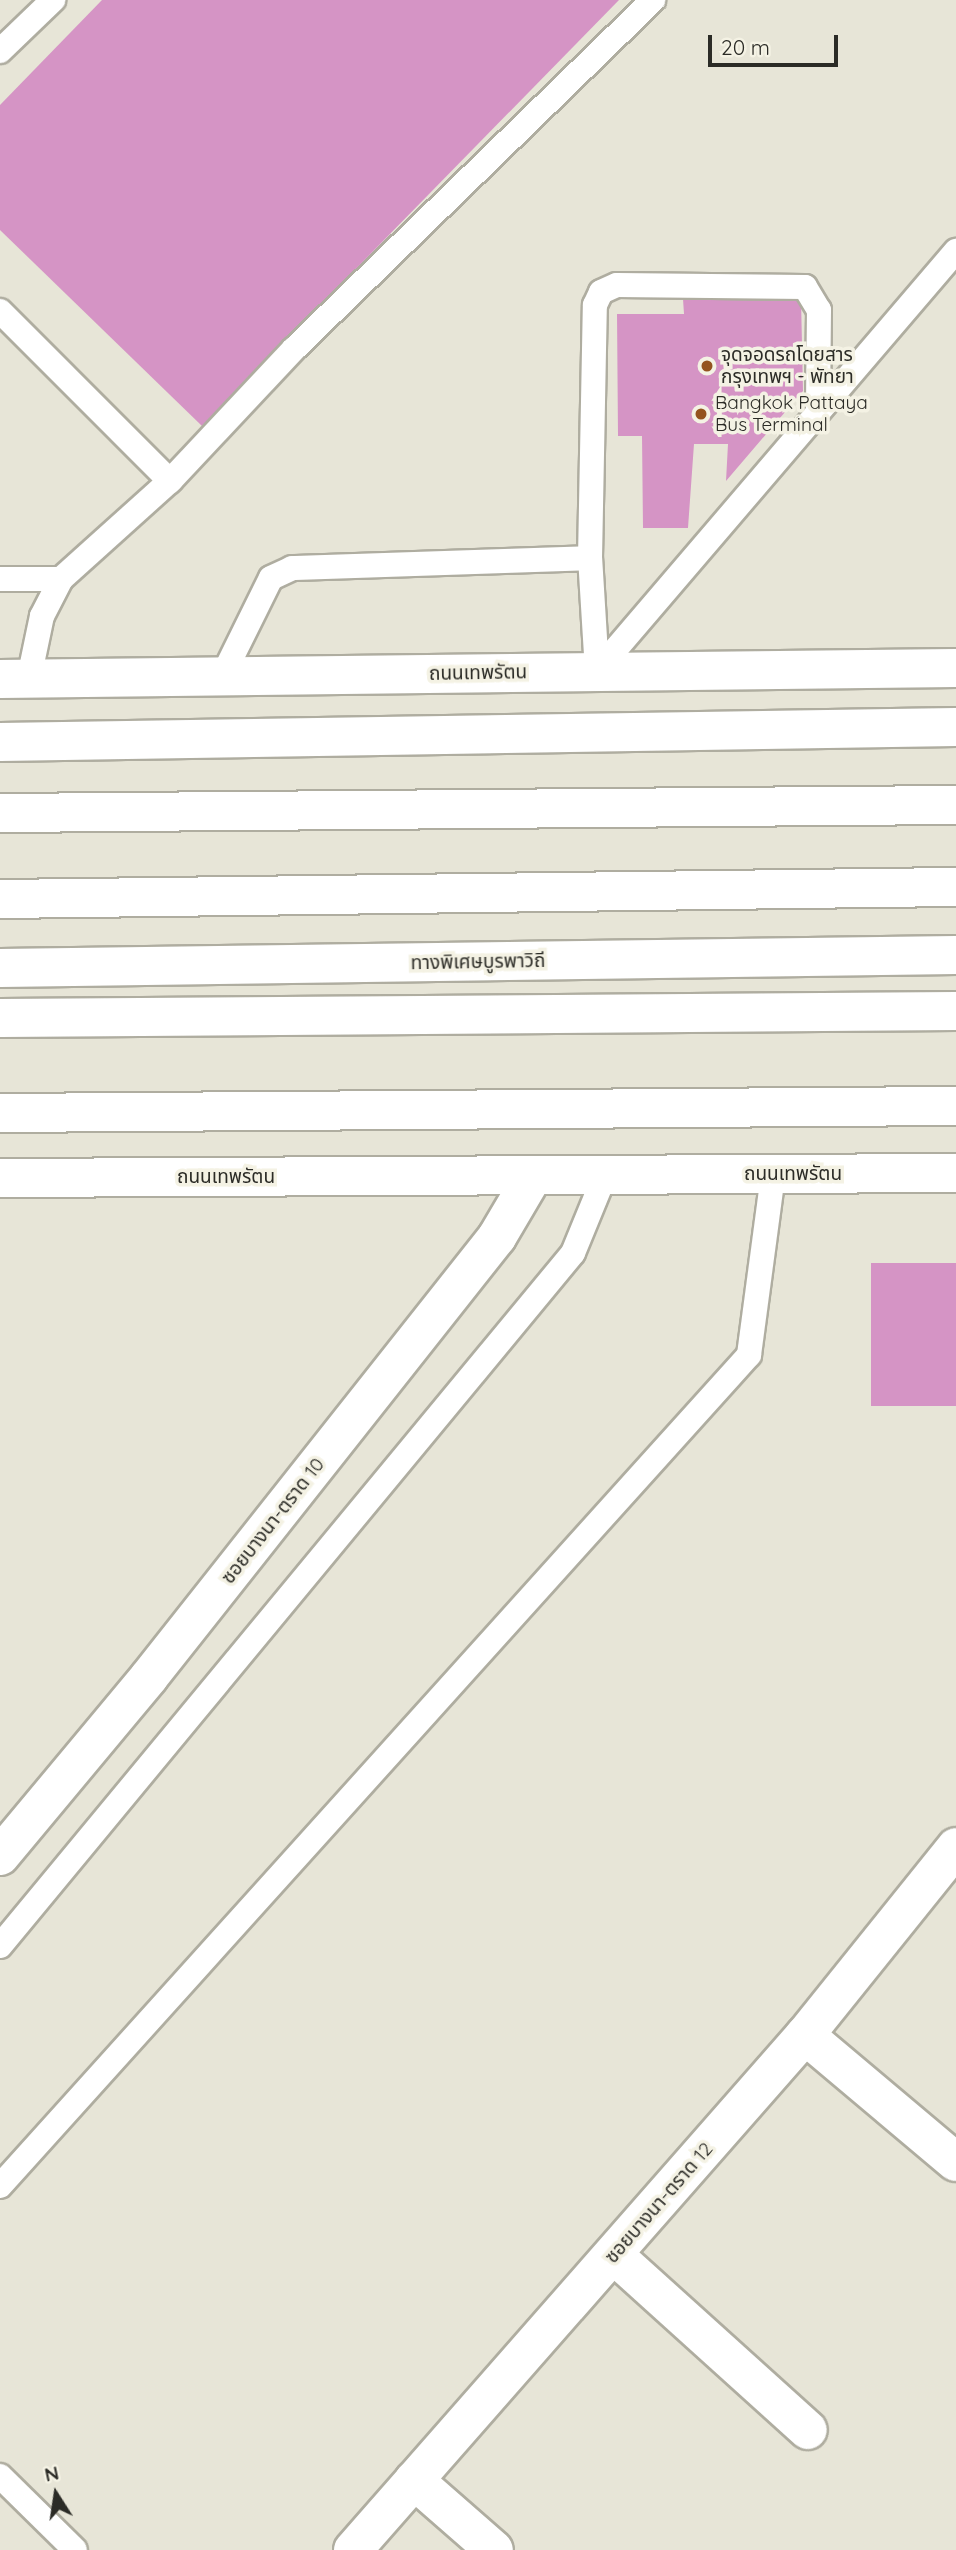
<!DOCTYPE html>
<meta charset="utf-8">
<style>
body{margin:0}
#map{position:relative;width:956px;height:2550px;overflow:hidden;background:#e7e5d7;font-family:Quicksand,"Noto Sans Thai",sans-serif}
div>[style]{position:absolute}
.building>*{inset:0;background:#d594c5;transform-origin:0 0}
.roads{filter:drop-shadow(2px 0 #afada0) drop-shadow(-2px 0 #afada0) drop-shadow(0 2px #afada0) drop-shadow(0 -2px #afada0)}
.lane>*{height:24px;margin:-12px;padding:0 12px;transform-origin:12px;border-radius:12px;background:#fff}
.street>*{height:38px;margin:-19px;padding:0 19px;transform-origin:19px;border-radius:19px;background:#fff}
.secondary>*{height:38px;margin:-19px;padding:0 19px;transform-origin:19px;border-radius:19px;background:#fff}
.highway>*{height:38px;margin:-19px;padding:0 19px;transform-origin:19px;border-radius:19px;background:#fff}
.dots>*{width:19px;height:19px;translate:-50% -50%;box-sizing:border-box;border:4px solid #f4f2e4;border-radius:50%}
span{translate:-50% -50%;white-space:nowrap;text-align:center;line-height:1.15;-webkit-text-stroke:7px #f4f2e4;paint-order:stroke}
.poi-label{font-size:19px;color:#2b2b26}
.left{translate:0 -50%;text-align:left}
.street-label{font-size:19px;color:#2b2b26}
.north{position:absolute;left:21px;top:2459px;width:70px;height:70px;-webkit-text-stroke:5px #f4f2e4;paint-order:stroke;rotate:348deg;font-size:19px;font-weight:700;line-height:28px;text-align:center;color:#2b2b26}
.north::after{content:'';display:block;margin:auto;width:24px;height:32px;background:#2b2b26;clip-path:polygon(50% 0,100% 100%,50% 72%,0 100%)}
.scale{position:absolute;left:708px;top:35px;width:130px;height:32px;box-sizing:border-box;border:4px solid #2b2b26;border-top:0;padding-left:9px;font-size:21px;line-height:24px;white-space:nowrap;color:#2b2b26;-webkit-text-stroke:5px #f4f2e4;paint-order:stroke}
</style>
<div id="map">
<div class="building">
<i style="clip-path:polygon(102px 0,619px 0,202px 426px,0 230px,0 105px)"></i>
<i style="clip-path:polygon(683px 299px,801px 299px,803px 391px,726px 481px,728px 444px,694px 444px,688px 528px,643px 528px,642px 436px,618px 436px,617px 314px,684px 314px)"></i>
<i style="left:871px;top:1263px;width:85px;height:143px"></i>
</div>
<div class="roads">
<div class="lane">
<i style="left:0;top:51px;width:74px;rotate:-43.9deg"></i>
<i style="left:0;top:311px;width:240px;rotate:45deg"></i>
<i style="left:0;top:579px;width:61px"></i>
<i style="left:597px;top:671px;width:113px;rotate:-93.5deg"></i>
<i style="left:590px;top:558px;width:253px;rotate:-88.9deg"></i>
<i style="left:595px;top:305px;width:14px;rotate:-65deg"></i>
<i style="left:601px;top:292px;width:17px;rotate:-24deg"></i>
<i style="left:617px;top:285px;width:188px;rotate:0.6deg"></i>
<i style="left:805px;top:287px;width:27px;rotate:59deg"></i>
<i style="left:819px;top:310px;width:102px;rotate:90.6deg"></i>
<i style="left:597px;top:671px;width:553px;rotate:-49.48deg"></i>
<i style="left:222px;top:677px;width:110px;rotate:-63.7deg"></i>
<i style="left:271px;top:578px;width:23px;rotate:-25deg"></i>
<i style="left:292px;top:568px;width:298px;rotate:-1.9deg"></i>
<i style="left:29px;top:678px;width:63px;rotate:-78.2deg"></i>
<i style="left:42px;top:616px;width:42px;rotate:-62.8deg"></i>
<i style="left:61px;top:579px;width:147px;rotate:-42deg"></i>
<i style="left:170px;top:481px;width:181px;rotate:-46.8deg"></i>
<i style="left:294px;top:349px;width:501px;rotate:-44.19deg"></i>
<i style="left:0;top:1946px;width:899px;rotate:-50.41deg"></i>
<i style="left:573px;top:1253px;width:84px;rotate:-67.7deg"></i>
<i style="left:0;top:2186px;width:1119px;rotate:-47.97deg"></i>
<i style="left:749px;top:1355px;width:183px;rotate:-82.4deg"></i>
<i style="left:0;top:2476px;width:105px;rotate:44.6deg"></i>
</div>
<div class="street">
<i style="left:0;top:1856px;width:233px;rotate:-50.2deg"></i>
<i style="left:149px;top:1677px;width:561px;rotate:-51.66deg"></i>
<i style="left:497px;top:1237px;width:71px;rotate:-59.5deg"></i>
<i style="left:805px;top:2035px;width:197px;rotate:40.1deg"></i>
<i style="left:614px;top:2255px;width:261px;rotate:42.1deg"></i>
<i style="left:414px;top:2480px;width:106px;rotate:41.2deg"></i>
<i style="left:353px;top:2550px;width:685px;rotate:-48.73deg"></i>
<i style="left:805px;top:2035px;width:241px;rotate:-51.2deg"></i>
</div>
<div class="secondary">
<i style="left:0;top:679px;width:956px;rotate:-0.66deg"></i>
<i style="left:0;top:742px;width:956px;rotate:-0.9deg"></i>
<i style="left:0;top:1113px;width:956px;rotate:-0.42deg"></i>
<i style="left:0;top:1178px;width:956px;rotate:-0.3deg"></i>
</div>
<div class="highway">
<i style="left:0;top:813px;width:956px;rotate:-0.48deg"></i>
<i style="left:0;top:899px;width:956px;rotate:-0.72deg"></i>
<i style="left:0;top:968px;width:956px;rotate:-0.78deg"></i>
<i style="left:0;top:1018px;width:956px;rotate:-0.42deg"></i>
</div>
</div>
<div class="dots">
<i style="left:707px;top:366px;background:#94531f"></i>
<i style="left:701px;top:414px;background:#94531f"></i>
</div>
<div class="poi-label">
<span class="left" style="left:721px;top:366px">จุดจอดรถโดยสาร<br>กรุงเทพฯ - พัทยา</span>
<span class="left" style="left:715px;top:414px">Bangkok Pattaya<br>Bus Terminal</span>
</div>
<div class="street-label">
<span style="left:478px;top:673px;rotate:-1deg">ถนนเทพรัตน</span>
<span style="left:478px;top:962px;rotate:-1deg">ทางพิเศษบูรพาวิถี</span>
<span style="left:793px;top:1174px">ถนนเทพรัตน</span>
<span style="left:226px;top:1177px">ถนนเทพรัตน</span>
<span style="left:273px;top:1521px;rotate:-52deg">ซอยบางนา-ตราด 10</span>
<span style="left:659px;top:2203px;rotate:-49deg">ซอยบางนา-ตราด 12</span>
</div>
<div class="north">N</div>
<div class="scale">20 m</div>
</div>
